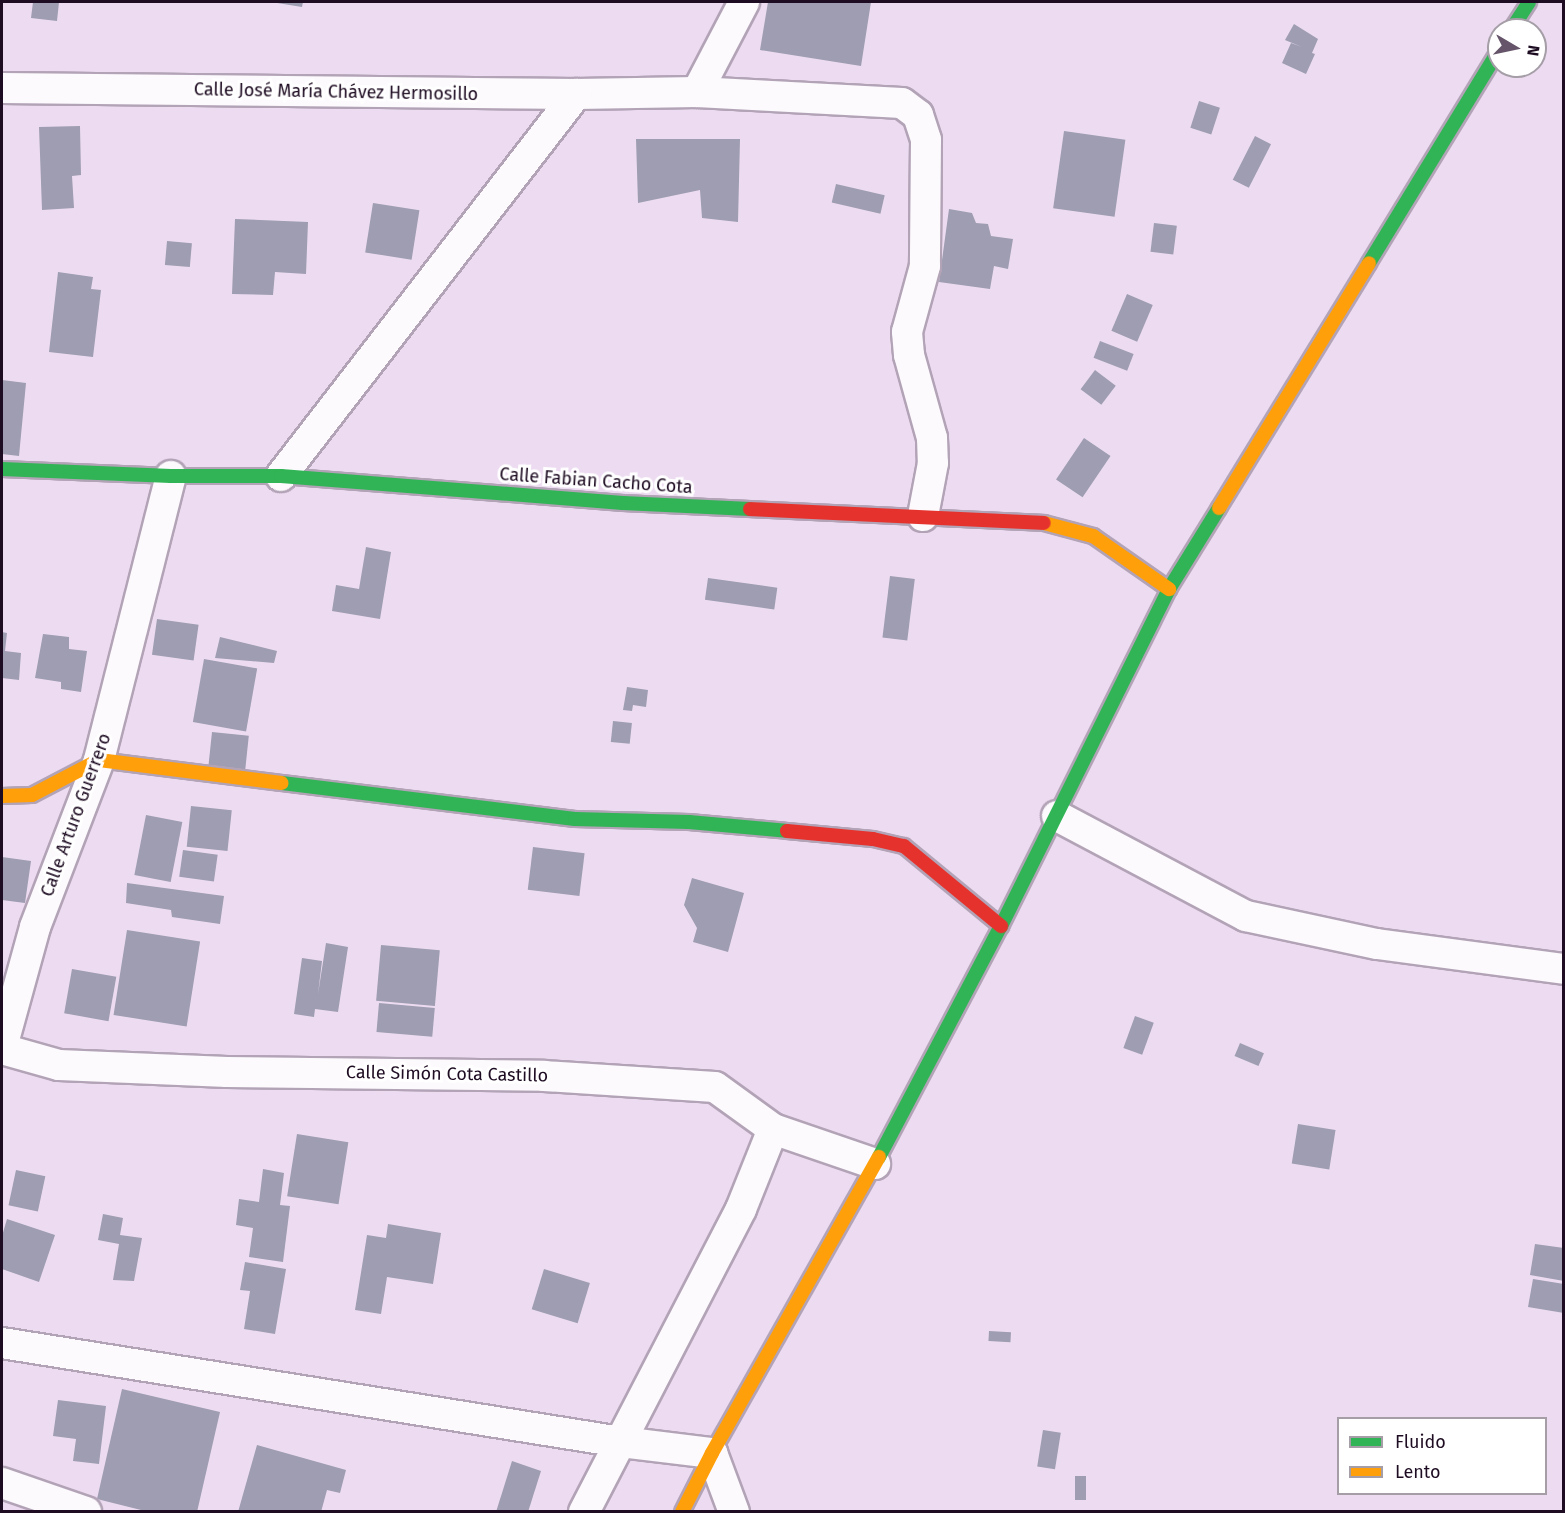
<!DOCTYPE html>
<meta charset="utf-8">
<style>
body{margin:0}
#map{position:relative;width:1565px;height:1513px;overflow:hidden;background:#eddcf1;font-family:"Fira Sans",sans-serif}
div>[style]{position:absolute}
.building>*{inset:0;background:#9e9db1;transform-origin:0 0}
.roads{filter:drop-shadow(2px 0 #b3a3b7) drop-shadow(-2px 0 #b3a3b7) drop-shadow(0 2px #b3a3b7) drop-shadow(0 -2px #b3a3b7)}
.street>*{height:30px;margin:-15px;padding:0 15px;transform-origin:15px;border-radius:15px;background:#fcfafd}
.fast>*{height:14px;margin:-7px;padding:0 7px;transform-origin:7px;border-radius:7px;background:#30b455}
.slow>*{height:14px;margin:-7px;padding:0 7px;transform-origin:7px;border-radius:7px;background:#ff9f0a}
.jam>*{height:14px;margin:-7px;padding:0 7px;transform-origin:7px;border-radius:7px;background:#e5322d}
span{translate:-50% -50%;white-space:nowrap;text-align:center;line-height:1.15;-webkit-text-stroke:6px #fff;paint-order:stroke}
.street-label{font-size:18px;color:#1e0c22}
.frame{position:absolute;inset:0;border:3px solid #1e0c22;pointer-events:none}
.legend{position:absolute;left:1337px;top:1417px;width:210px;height:78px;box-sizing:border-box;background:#fff;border:2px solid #a59ea7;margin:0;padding:8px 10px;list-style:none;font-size:18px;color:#1e0c22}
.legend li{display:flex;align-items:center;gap:12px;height:30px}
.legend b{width:30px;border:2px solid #a59ea7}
.north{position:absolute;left:1487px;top:18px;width:60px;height:60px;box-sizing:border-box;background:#fff;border:2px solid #a59ea7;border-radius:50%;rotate:99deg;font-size:16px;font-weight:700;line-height:24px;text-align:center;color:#1e0c22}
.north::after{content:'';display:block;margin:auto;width:21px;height:27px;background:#66556a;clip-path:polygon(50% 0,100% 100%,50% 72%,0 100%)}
</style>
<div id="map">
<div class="building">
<i style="clip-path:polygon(33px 2px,59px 2px,57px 21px,31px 18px)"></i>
<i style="clip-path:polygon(271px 2px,303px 2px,302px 7px)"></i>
<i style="clip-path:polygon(768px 2px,871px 2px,861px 66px,760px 50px)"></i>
<i style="clip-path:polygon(1294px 24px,1318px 39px,1312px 53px,1315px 54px,1306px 74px,1282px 63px,1291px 43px,1302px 47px,1285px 40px)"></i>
<i style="left:1199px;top:101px;width:22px;height:28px;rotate:18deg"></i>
<i style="clip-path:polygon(80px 126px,81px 175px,72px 176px,74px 208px,42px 210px,39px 127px)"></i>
<i style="left:1064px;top:131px;width:62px;height:78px;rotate:8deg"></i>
<i style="left:1255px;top:136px;width:18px;height:49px;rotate:27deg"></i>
<i style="clip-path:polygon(636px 139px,740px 139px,738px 222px,702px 218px,700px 190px,638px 203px)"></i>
<i style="left:836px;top:184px;width:50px;height:19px;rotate:13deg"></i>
<i style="left:373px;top:203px;width:47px;height:50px;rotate:9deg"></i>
<i style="clip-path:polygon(949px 209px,972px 213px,976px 223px,988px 224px,991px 236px,1013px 239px,1008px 269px,994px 266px,990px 289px,939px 282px)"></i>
<i style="clip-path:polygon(235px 219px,308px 222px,306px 274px,275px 272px,273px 295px,232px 294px)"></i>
<i style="left:1154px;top:223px;width:23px;height:29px;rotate:7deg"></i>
<i style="left:167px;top:241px;width:25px;height:24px;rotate:5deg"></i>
<i style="clip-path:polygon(58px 272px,93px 277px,91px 289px,101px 290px,93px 357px,49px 352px)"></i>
<i style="left:1127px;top:294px;width:28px;height:40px;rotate:23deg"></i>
<i style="left:1100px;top:341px;width:36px;height:18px;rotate:21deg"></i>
<i style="left:1095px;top:370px;width:26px;height:24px;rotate:37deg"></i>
<i style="clip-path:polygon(2px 380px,26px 383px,19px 456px,2px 454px)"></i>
<i style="left:1084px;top:438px;width:32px;height:50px;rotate:34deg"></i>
<i style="clip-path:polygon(366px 547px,391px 552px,380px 619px,332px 611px,336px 585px,359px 589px)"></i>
<i style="left:890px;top:576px;width:25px;height:62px;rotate:7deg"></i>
<i style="left:708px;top:578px;width:70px;height:22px;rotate:8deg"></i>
<i style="left:157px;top:619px;width:42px;height:36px;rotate:8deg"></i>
<i style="clip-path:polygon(2px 632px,7px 633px,5px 651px,21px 653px,19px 680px,2px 678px)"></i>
<i style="clip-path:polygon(43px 634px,69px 637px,69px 649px,87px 651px,81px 692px,61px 689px,61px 682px,35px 678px)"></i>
<i style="clip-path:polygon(220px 637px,277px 651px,274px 663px,215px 658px)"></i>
<i style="left:204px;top:659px;width:54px;height:64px;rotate:10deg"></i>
<i style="clip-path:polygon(627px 687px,648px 690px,646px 707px,633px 705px,632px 711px,623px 710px)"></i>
<i style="left:613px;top:721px;width:19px;height:21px;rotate:6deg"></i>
<i style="left:212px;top:732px;width:37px;height:35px;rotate:6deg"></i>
<i style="left:191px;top:806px;width:41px;height:41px;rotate:6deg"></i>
<i style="left:146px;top:815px;width:37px;height:61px;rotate:11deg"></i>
<i style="left:533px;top:847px;width:52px;height:43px;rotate:7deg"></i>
<i style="left:183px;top:850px;width:35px;height:27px;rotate:8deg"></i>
<i style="clip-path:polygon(2px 857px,31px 861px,25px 903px,2px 900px)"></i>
<i style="clip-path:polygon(692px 878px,744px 893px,728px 952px,693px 942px,697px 928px,684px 905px)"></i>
<i style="clip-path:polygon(127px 883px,224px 896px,220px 924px,172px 917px,171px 910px,126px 903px)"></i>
<i style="left:127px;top:930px;width:74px;height:86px;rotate:9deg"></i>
<i style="clip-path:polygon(326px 943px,348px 947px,338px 1012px,315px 1009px,314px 1017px,294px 1014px,302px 958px,322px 961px,318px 994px)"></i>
<i style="left:381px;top:945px;width:59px;height:56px;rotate:5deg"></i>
<i style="left:72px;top:969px;width:45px;height:45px;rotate:10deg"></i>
<i style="left:379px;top:1003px;width:56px;height:29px;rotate:5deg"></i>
<i style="left:1135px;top:1016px;width:20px;height:34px;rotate:20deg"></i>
<i style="left:1240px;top:1043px;width:26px;height:14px;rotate:23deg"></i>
<i style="left:1298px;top:1124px;width:38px;height:40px;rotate:9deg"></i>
<i style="left:297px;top:1134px;width:52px;height:63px;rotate:9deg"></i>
<i style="clip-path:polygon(263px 1169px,284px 1173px,280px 1205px,290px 1206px,283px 1262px,249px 1257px,253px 1228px,236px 1225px,239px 1199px,259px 1202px)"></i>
<i style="left:16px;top:1170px;width:30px;height:36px;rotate:12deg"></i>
<i style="clip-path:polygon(103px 1214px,123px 1218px,120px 1235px,142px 1238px,134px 1281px,113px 1280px,119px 1244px,98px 1240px)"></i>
<i style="clip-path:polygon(7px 1219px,55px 1235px,39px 1282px,2px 1269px,2px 1236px)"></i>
<i style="clip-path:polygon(388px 1224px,441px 1233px,433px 1284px,387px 1277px,381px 1314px,355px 1310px,367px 1235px,386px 1238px)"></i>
<i style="clip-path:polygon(1535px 1244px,1564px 1248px,1564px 1281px,1530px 1275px)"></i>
<i style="clip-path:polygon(245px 1262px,286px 1269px,275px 1334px,244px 1329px,250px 1291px,240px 1290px)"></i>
<i style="left:544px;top:1269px;width:48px;height:42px;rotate:17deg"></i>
<i style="clip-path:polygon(1533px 1279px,1564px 1284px,1564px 1313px,1528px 1307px)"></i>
<i style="left:989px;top:1331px;width:22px;height:10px;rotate:3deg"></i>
<i style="clip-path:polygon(122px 1389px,220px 1412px,197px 1512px,149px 1512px,97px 1499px)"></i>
<i style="clip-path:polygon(58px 1400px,106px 1406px,99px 1464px,73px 1461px,76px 1439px,53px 1436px)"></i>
<i style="left:1043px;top:1430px;width:18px;height:37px;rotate:9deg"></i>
<i style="clip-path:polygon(257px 1445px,346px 1470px,340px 1493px,327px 1490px,321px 1512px,238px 1512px)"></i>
<i style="clip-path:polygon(512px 1461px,541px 1471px,528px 1512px,496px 1512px)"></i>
<i style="left:1075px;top:1476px;width:11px;height:24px"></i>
</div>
<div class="roads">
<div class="street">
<i style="left:2px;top:88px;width:574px;rotate:0.6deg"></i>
<i style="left:576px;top:94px;width:121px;rotate:-0.9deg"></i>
<i style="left:697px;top:92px;width:102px;rotate:-62.4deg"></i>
<i style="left:697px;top:92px;width:205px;rotate:3.1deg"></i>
<i style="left:902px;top:103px;width:20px;rotate:37deg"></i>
<i style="left:918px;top:115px;width:26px;rotate:72deg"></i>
<i style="left:926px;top:140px;width:126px;rotate:90.5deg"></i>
<i style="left:925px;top:266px;width:68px;rotate:105.3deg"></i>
<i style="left:907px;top:332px;width:23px;rotate:85deg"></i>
<i style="left:909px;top:355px;width:86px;rotate:74.5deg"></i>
<i style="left:932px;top:438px;width:25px;rotate:88deg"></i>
<i style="left:933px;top:463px;width:54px;rotate:100.7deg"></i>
<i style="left:281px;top:476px;width:483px;rotate:-52.3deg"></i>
<i style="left:1057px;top:816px;width:214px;rotate:27.9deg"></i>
<i style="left:1246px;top:916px;width:134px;rotate:12.1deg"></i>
<i style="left:1377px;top:944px;width:189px;rotate:7.6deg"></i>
<i style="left:2px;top:1047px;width:124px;rotate:-74.6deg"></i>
<i style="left:35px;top:927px;width:179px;rotate:-69deg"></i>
<i style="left:99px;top:760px;width:293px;rotate:-75.8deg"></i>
<i style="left:2px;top:1049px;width:59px;rotate:15.7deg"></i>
<i style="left:59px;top:1065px;width:168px;rotate:2.4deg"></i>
<i style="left:227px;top:1072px;width:317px;rotate:0.7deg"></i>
<i style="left:544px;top:1076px;width:171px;rotate:3.7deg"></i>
<i style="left:715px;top:1087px;width:72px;rotate:35.9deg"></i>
<i style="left:773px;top:1129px;width:108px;rotate:18.9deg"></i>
<i style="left:2px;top:1343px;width:627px;rotate:9.09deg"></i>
<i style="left:621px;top:1442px;width:92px;rotate:6.9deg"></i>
<i style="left:712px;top:1453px;width:63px;rotate:69.6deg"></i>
<i style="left:2px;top:1483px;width:89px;rotate:19deg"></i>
<i style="left:584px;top:1512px;width:341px;rotate:-62.6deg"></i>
<i style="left:741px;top:1209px;width:86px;rotate:-68.2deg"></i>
</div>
<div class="fast">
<i style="left:1511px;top:30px;width:33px;rotate:-57deg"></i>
<i style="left:1369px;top:263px;width:250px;rotate:-58.6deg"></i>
<i style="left:2px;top:469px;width:169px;rotate:2.4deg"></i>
<i style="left:171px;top:476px;width:110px"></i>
<i style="left:281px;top:476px;width:343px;rotate:4.5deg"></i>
<i style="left:623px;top:503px;width:127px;rotate:2.7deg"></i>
<i style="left:282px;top:783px;width:295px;rotate:7deg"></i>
<i style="left:575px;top:819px;width:114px;rotate:1.5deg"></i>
<i style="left:689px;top:822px;width:98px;rotate:5.2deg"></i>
<i style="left:879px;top:1157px;width:261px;rotate:-62.2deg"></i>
<i style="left:1001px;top:926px;width:377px;rotate:-63.5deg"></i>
<i style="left:1169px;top:589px;width:95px;rotate:-58.3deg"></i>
</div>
<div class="slow">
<i style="left:1219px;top:508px;width:287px;rotate:-58.5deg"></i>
<i style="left:1044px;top:523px;width:51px;rotate:14.9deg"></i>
<i style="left:1093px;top:536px;width:93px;rotate:34.9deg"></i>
<i style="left:2px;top:796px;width:30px;rotate:-2deg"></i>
<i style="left:32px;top:795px;width:76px;rotate:-27.6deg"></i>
<i style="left:99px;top:760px;width:184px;rotate:7.2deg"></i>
<i style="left:682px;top:1512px;width:66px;rotate:-63deg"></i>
<i style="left:712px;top:1453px;width:340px;rotate:-60.6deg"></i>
</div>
<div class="jam">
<i style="left:750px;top:509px;width:294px;rotate:2.7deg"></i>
<i style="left:787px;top:831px;width:86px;rotate:5.3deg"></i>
<i style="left:873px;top:839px;width:32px;rotate:13deg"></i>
<i style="left:904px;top:846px;width:126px;rotate:39.5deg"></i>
</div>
</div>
<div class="street-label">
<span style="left:336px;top:92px;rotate:1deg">Calle José María Chávez Hermosillo</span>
<span style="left:596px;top:481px;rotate:4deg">Calle Fabian Cacho Cota</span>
<span style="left:76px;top:815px;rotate:-70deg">Calle Arturo Guerrero</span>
<span style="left:447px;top:1074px;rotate:1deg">Calle Simón Cota Castillo</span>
</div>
<div class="frame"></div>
<ul class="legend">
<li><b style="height:8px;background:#30b455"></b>Fluido</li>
<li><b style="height:8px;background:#ff9f0a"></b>Lento</li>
</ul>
<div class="north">N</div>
</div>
